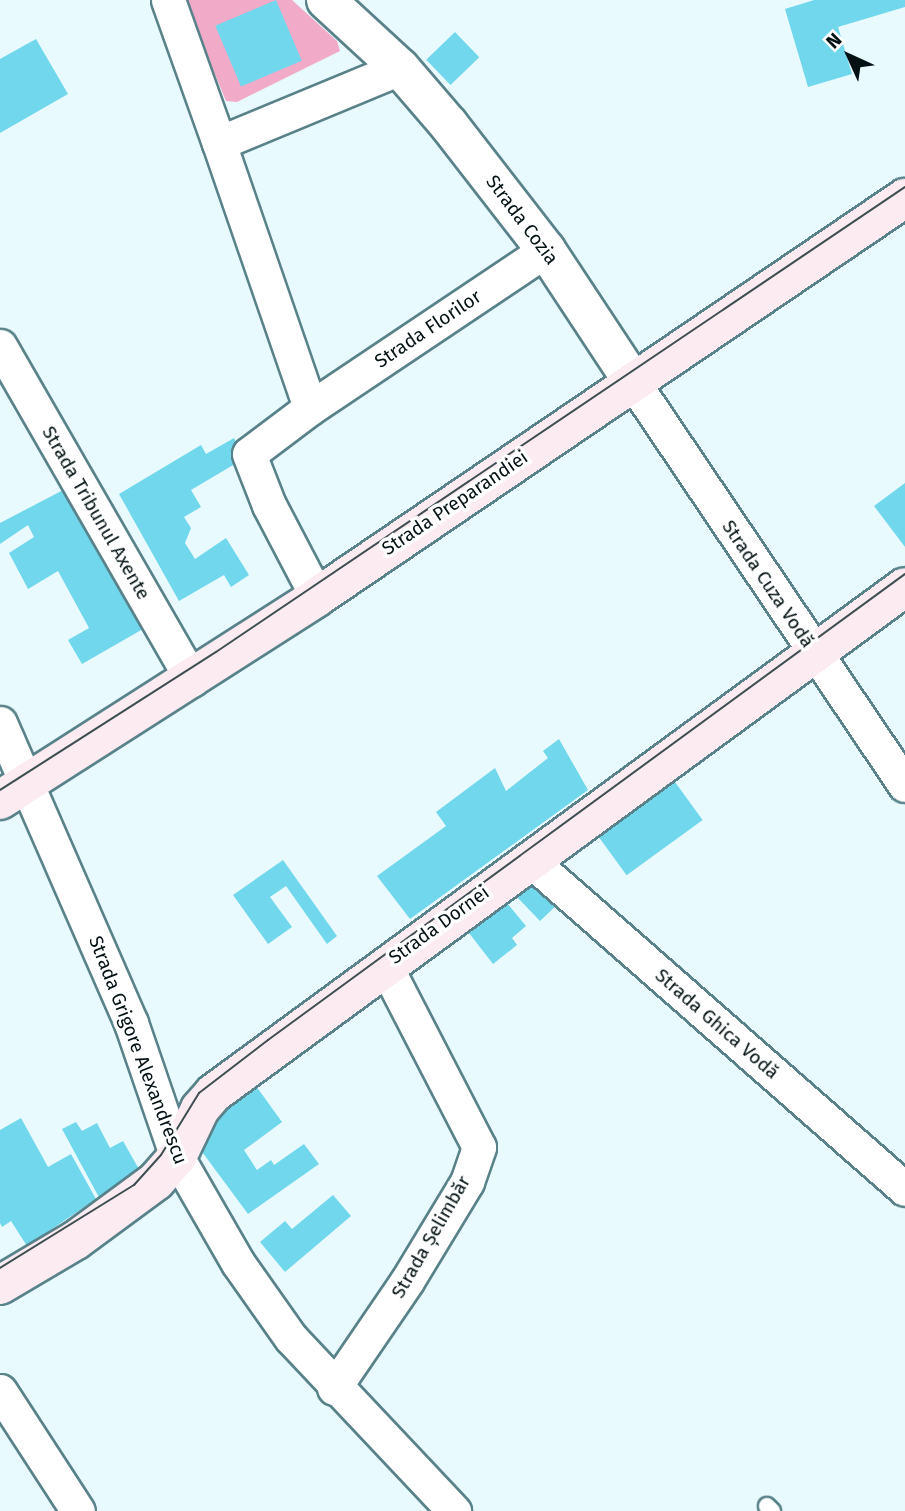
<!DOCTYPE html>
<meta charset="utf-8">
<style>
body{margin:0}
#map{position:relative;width:905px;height:1511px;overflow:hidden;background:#e9fafe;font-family:"Fira Sans",sans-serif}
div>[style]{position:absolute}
.green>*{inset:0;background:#f1abc9}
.building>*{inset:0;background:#71d7ec;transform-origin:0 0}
.roads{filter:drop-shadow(2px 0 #59828a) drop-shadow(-2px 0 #59828a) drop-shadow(0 2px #59828a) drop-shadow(0 -2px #59828a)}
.service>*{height:16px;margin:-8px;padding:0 8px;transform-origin:8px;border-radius:8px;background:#fff}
.minor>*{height:33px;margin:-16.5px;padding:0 16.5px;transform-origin:16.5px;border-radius:16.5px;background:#fff}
.tertiary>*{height:38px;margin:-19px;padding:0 19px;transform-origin:19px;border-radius:19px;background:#fff}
.secondary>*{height:38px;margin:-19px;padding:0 19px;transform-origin:19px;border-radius:19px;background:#fcecf2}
.tram>*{height:2px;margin:-1px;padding:0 1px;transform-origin:1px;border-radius:1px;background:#3f4e51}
span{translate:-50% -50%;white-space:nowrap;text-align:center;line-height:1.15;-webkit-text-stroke:7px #fff;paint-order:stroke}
.street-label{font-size:19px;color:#031114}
.north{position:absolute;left:814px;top:21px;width:70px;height:70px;-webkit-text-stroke:5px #fff;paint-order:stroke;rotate:315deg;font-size:19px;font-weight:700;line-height:28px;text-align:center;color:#031114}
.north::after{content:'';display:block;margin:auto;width:24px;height:32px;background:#031114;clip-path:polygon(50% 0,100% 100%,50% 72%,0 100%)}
</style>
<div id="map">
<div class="green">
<i style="clip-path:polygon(184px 0,292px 0,337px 41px,340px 51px,237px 102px,226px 101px)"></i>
</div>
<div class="building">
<i style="left:276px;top:0;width:66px;height:66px;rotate:67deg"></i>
<i style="clip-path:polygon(814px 0,905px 0,905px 7px,838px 27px,852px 74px,808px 87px,785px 9px)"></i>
<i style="left:455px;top:32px;width:35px;height:40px;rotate:46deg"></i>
<i style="clip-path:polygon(36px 39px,68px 94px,0 133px,0 59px)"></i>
<i style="clip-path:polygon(234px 438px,245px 458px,191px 490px,201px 507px,184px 517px,191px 528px,185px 543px,195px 559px,226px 538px,249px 575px,231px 587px,224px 575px,179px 601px,119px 494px,201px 445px,206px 454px)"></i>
<i style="clip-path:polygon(905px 483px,905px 547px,874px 506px)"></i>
<i style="clip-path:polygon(67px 488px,143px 629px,82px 664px,68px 640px,89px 628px,58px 571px,28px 589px,9px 553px,34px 537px,28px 525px,0 544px,0 523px)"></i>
<i style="clip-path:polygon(559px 739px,588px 790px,410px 919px,377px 876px,446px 826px,436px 812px,495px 768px,506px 791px,548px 758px,543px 751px)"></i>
<i style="left:675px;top:782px;width:47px;height:94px;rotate:54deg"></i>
<i style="clip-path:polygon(283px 860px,337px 936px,327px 944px,286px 886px,270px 897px,292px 927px,268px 944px,233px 895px)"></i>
<i style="clip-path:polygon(538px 881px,560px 902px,540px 921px,517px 897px)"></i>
<i style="clip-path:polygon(507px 903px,526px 926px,512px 938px,517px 945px,493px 964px,469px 933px)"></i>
<i style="clip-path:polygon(256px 1086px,282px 1122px,244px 1150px,257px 1170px,271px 1160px,274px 1165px,304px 1144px,319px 1164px,248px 1214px,197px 1145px,200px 1127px)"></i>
<i style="clip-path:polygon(21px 1118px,48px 1167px,71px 1154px,96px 1199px,27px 1246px,11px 1221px,2px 1227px,0 1223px,0 1130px)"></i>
<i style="clip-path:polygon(76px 1122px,82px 1131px,97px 1123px,110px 1148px,123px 1141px,140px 1171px,101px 1201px,62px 1129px)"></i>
<i style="clip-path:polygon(333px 1195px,351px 1216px,285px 1272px,260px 1242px,285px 1221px,292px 1229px)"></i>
</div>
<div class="roads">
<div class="service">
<i style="left:767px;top:1506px;width:7px;rotate:45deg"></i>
</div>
<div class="minor">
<i style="left:168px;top:0;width:152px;rotate:70.4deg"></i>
<i style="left:219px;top:143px;width:196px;rotate:-22.5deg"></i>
<i style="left:219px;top:143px;width:280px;rotate:71deg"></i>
<i style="left:310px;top:408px;width:284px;rotate:-33.8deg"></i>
<i style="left:0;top:346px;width:385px;rotate:60.1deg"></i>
<i style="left:633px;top:382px;width:486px;rotate:56deg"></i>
<i style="left:310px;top:408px;width:76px;rotate:143deg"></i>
<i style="left:249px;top:454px;width:55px;rotate:68.6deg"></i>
<i style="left:269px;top:505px;width:104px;rotate:62.4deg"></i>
<i style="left:0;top:723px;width:327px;rotate:66.4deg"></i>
<i style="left:131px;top:1023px;width:142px;rotate:71.1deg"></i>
<i style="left:177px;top:1157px;width:122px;rotate:60.1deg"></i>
<i style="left:238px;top:1263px;width:92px;rotate:54.8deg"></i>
<i style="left:291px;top:1338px;width:238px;rotate:46.7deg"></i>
<i style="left:529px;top:859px;width:500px;rotate:41.27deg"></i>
<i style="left:334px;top:1388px;width:130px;rotate:-55.7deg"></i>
<i style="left:407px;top:1281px;width:116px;rotate:-58.8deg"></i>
<i style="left:467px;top:1182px;width:37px;rotate:-71deg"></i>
<i style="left:479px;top:1147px;width:205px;rotate:-117.3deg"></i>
<i style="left:0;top:1391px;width:143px;rotate:57deg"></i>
</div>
<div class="tertiary">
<i style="left:326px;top:0;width:100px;rotate:42.6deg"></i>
<i style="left:400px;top:68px;width:75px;rotate:49.3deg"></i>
<i style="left:449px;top:125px;width:158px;rotate:52.2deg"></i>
<i style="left:546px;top:250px;width:158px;rotate:56.6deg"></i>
</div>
<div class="secondary">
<i style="left:0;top:800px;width:376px;rotate:-32.6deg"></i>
<i style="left:317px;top:597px;width:711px;rotate:-34.16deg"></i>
<i style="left:0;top:1285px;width:88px;rotate:-30.6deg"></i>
<i style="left:76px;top:1240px;width:99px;rotate:-36.4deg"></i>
<i style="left:156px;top:1181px;width:32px;rotate:-49deg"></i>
<i style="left:177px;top:1157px;width:53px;rotate:-64.4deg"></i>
<i style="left:200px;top:1109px;width:21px;rotate:-49deg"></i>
<i style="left:214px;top:1093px;width:856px;rotate:-36.21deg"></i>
</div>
</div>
<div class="tram">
<i style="left:0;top:790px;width:256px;rotate:-32.6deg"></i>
<i style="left:216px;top:652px;width:831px;rotate:-34.02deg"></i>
<i style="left:0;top:1268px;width:158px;rotate:-31.8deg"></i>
<i style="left:134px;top:1185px;width:40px;rotate:-48deg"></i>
<i style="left:161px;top:1155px;width:73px;rotate:-58.5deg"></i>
<i style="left:199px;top:1093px;width:87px;rotate:-37.5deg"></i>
<i style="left:268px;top:1040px;width:789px;rotate:-36.19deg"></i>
</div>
<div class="street-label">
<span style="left:522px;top:220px;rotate:53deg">Strada Cozia</span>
<span style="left:428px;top:329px;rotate:-34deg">Strada Florilor</span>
<span style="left:455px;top:503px;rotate:-34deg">Strada Preparandiei</span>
<span style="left:96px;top:513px;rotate:60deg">Strada Tribunul Axente</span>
<span style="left:768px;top:584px;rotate:56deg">Strada Cuza Vodă</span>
<span style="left:439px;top:925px;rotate:-36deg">Strada Dornei</span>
<span style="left:717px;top:1024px;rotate:41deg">Strada Ghica Vodă</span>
<span style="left:138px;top:1050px;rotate:69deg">Strada Grigore Alexandrescu</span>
<span style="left:431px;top:1237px;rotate:-60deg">Strada Șelimbăr</span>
</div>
<div class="north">N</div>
</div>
